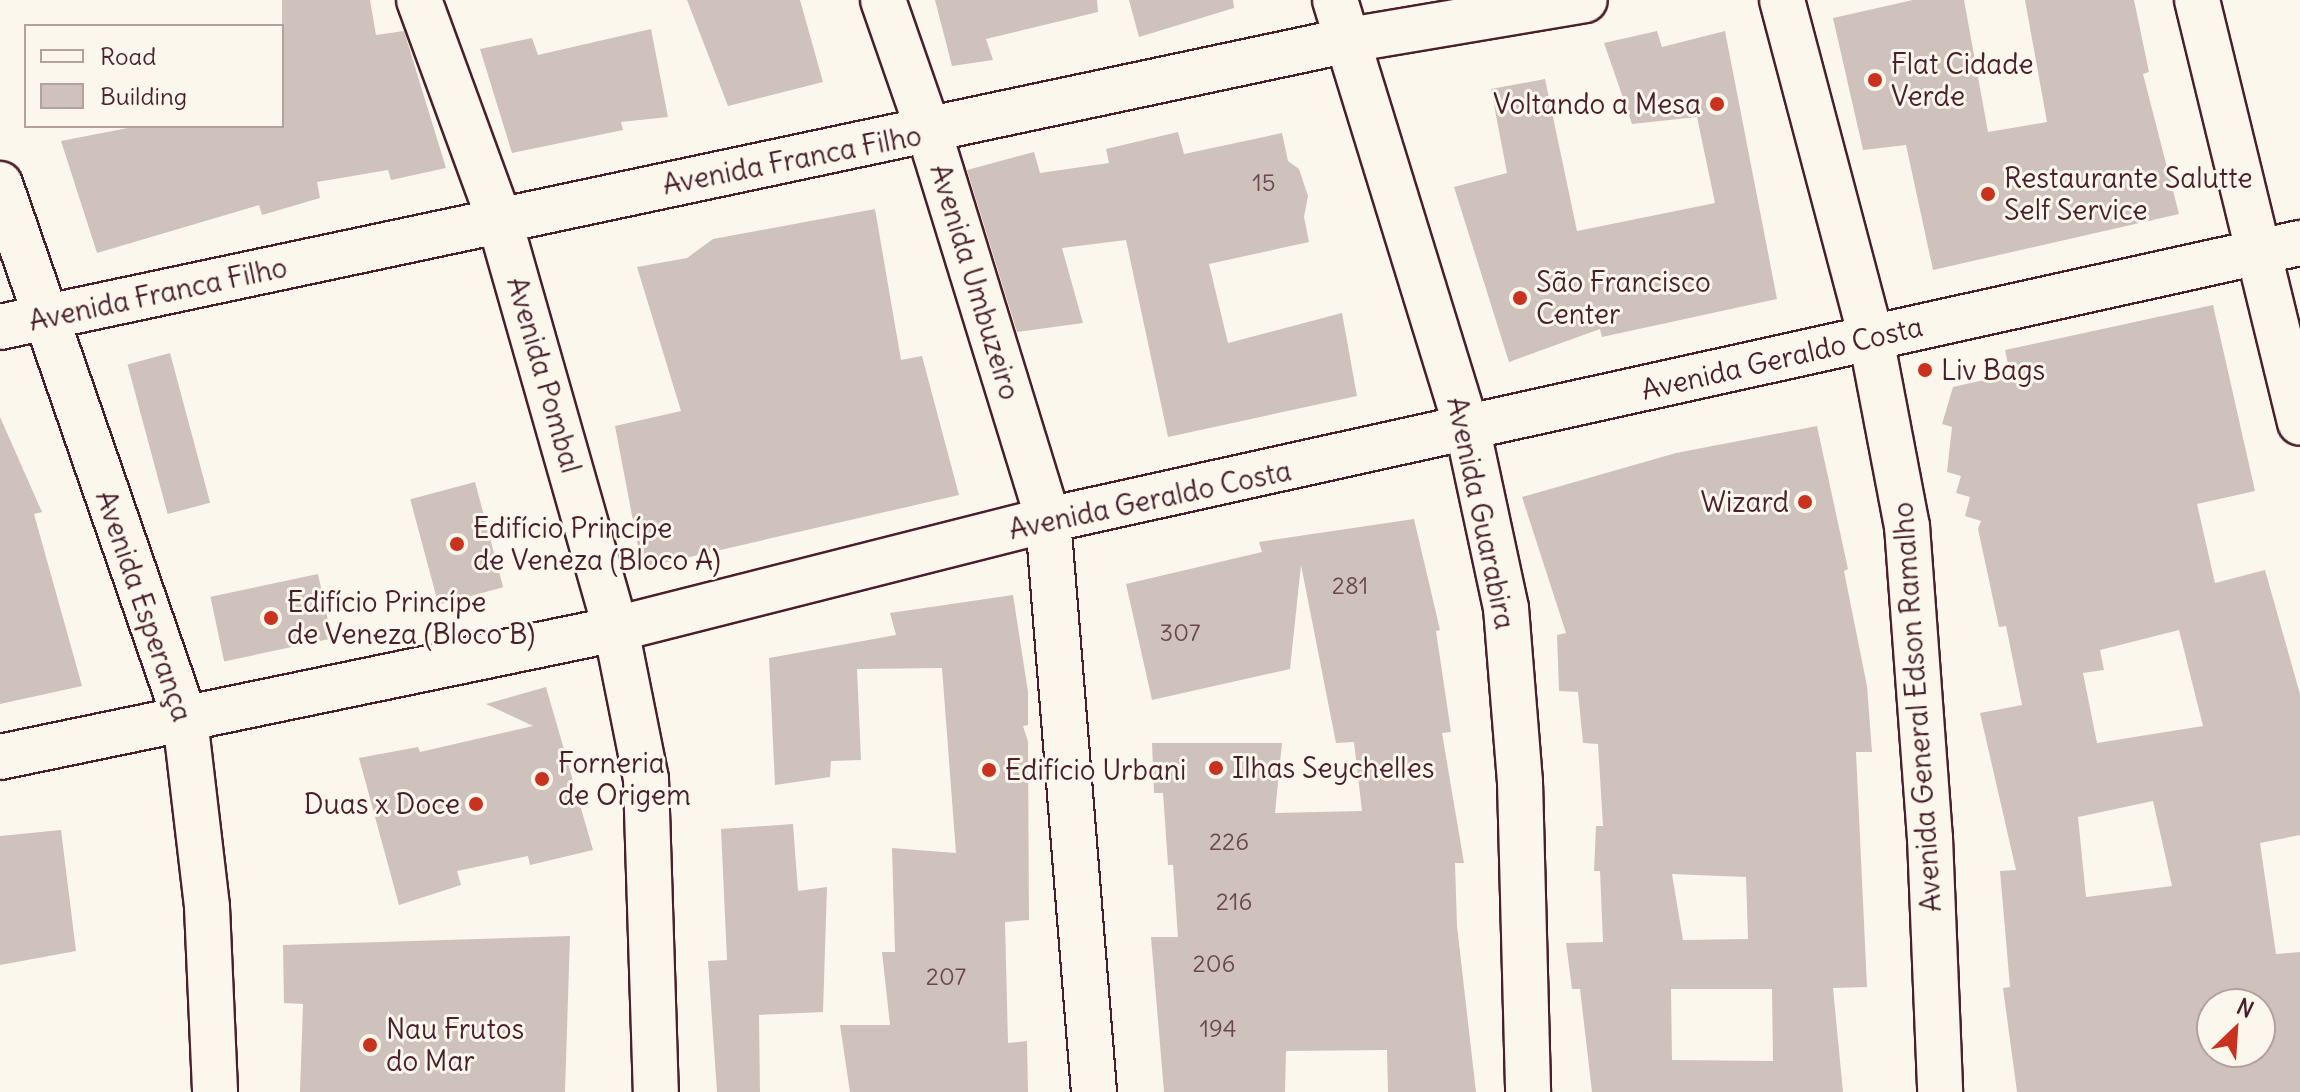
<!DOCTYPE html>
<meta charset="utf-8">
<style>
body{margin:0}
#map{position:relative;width:2300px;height:1092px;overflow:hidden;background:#fbf7ec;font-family:Delius,sans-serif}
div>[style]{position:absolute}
.building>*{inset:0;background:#cfc2bc;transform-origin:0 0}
.roads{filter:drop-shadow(2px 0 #4a1f2b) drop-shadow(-2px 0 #4a1f2b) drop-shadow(0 2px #4a1f2b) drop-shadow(0 -2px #4a1f2b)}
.street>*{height:44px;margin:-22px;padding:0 22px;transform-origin:22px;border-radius:22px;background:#fbf7ec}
.secondary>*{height:44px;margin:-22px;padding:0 22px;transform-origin:22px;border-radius:22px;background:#fbf7ec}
.dots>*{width:22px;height:22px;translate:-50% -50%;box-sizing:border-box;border:4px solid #fbf7ec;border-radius:50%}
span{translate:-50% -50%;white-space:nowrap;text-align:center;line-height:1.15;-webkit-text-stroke:6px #fbf7ec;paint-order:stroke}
.number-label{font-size:24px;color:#6b484f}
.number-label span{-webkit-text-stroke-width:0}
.poi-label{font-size:28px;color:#4a1f2b}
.left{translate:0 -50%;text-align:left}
.right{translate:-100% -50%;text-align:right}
.street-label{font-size:28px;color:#4a1f2b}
.legend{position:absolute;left:24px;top:24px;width:260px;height:104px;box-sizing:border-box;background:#fbf7ec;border:2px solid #b4a19f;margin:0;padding:10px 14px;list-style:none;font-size:24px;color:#4a1f2b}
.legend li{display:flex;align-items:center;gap:16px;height:40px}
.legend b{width:40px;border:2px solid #b4a19f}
.north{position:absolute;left:2196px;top:988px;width:80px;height:80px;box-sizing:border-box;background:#fbf7ec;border:2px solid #b4a19f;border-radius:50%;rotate:25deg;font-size:22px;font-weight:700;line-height:32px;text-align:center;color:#4a1f2b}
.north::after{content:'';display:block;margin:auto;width:28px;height:36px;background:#c8321e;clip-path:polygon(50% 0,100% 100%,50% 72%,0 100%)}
</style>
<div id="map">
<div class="building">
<i style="clip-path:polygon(282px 0,370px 0,376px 35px,404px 31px,446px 168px,391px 180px,388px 170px,317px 182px,320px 198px,262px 215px,259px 205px,97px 253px,61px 141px,138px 126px,282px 126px)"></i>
<i style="clip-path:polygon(687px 0,800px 0,823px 82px,728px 106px)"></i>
<i style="clip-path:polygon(935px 0,1097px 0,1098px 12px,986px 39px,993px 60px,952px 66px)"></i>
<i style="clip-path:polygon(1129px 0,1233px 0,1234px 8px,1139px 37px)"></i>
<i style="clip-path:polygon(1913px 0,1964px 0,1988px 132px,2047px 122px,2025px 0,2134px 0,2149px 72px,2143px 74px,2179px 214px,1933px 270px,1906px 145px,1863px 150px,1833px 18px)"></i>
<i style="clip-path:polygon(651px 29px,668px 117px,621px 122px,623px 130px,512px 153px,480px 49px,532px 38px,538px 55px)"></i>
<i style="clip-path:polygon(1657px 31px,1662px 47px,1725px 31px,1777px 299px,1602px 337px,1600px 329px,1509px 362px,1454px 187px,1507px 173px,1491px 89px,1545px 79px,1577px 231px,1715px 203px,1697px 117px,1632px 124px,1604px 43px)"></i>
<i style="clip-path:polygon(1178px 132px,1184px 154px,1282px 133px,1288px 161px,1299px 169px,1308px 196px,1304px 217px,1309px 242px,1209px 264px,1228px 343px,1342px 313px,1357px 396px,1168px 437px,1126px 240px,1062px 248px,1083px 323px,1017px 332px,967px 170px,1034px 152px,1040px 173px,1109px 163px,1106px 149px)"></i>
<i style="clip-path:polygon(875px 209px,901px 360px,922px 356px,959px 495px,642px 568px,615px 426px,681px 411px,637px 267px,687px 258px,713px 239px)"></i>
<i style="clip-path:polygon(evenodd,2213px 305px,2255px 491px,2197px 504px,2215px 583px,2265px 570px,2300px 694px,2300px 835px,2260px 843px,2276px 954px,2300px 952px,2300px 1092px,2017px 1092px,2003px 988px,2010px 987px,2000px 871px,2016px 870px,1980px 713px,2022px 705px,2006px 626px,1999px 627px,1978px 529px,1981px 521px,1965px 516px,1970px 497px,1956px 493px,1961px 476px,1947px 472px,1952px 427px,1942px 424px,1953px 387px,2010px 374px,2005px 350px,2213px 305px,2179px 630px,2203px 726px,2097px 743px,2083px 673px,2104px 670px,2100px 650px,2179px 630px,2213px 305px,2153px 801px,2172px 886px,2086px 897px,2078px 817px,2153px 801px,2213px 305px,2212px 1004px,2260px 1004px,2260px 1052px,2212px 1052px,2212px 1004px)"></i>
<i style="left:170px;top:353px;width:155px;height:44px;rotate:75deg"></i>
<i style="clip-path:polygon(0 417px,42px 512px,34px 514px,82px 686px,0 704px)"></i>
<i style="clip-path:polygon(evenodd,1817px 426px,1848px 569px,1844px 571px,1867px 686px,1872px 752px,1856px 752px,1867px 987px,1833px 988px,1843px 1092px,1592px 1092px,1580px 989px,1572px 989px,1566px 943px,1603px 942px,1600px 871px,1594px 871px,1596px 826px,1603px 826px,1598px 744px,1583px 743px,1578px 692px,1559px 691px,1557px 635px,1566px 633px,1522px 497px,1676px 453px,1817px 426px,1672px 874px,1746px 877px,1748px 939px,1683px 940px,1672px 874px,1817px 426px,1671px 989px,1772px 989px,1773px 1061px,1672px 1060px,1671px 989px)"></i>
<i style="left:475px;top:482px;width:109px;height:67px;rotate:75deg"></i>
<i style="clip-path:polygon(1414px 519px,1440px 630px,1436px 631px,1451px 732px,1442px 733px,1464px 863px,1455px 863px,1457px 926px,1476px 1092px,1388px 1092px,1387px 1050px,1286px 1051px,1285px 1092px,1164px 1092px,1151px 937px,1178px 937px,1173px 865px,1168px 865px,1163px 793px,1154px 793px,1152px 743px,1282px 743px,1275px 813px,1362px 811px,1354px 742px,1336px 743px,1301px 565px,1290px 669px,1152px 700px,1126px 584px,1262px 552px,1259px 542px)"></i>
<i style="left:318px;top:574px;width:66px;height:110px;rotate:78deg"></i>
<i style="clip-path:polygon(1013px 595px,1028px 692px,1028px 725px,1023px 726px,1028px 742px,1029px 920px,1005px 922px,1008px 1043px,1027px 1041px,1028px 1092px,850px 1092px,840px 1025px,890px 1025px,882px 952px,895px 952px,892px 848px,956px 853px,942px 668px,857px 669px,861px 760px,831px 761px,830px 777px,775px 785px,769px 658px,896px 635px,890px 613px)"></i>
<i style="clip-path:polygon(546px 687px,593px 850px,530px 865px,528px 856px,457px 871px,461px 885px,399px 905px,359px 758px,418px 747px,420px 752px,533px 726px,486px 704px)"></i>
<i style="clip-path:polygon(793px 824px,798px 891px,827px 887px,823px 1012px,759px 1015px,760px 1092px,717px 1092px,708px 961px,727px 960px,721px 829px)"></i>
<i style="clip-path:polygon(61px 830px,76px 951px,0 965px,0 836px)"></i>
<i style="clip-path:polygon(570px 936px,565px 1092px,300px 1092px,303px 1004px,284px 1003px,283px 945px)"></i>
</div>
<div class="roads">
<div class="street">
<i style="left:419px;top:0;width:233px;rotate:69.9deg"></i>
<i style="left:499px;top:219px;width:426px;rotate:74.1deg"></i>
<i style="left:616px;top:629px;width:153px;rotate:78.7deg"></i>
<i style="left:646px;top:779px;width:313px;rotate:88.2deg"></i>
<i style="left:883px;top:0;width:140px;rotate:70.8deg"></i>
<i style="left:929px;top:132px;width:406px;rotate:72.9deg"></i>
<i style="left:1048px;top:520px;width:574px;rotate:85.4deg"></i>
<i style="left:2197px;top:0;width:435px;rotate:76.3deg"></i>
<i style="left:0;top:327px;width:1379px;rotate:-12.01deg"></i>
<i style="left:1349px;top:40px;width:239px;rotate:-9.6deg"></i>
<i style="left:0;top:757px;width:629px;rotate:-11.74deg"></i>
<i style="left:616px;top:629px;width:446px;rotate:-14.2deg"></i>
<i style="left:1048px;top:520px;width:1282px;rotate:-12.48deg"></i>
</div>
<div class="secondary">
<i style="left:1335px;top:0;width:451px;rotate:72.9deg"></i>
<i style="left:1468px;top:431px;width:181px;rotate:77.9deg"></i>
<i style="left:1506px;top:608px;width:175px;rotate:85.4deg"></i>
<i style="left:1520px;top:782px;width:310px;rotate:88.5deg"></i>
<i style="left:1782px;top:0;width:350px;rotate:75.2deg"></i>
<i style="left:1871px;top:338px;width:191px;rotate:79.2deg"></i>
<i style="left:1907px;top:526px;width:313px;rotate:85.8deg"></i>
<i style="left:1930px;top:838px;width:254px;rotate:87.7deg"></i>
<i style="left:0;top:184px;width:566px;rotate:70.92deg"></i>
<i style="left:185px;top:719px;width:189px;rotate:83.3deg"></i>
<i style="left:207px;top:907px;width:185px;rotate:87.5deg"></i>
</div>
</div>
<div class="dots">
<i style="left:1875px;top:80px;background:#c8321e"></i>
<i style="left:1717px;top:104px;background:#c8321e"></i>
<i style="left:1988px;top:194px;background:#c8321e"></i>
<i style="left:1520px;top:298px;background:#c8321e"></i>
<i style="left:1925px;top:370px;background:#c8321e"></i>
<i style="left:1805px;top:502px;background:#c8321e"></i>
<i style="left:457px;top:544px;background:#c8321e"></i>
<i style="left:271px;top:618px;background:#c8321e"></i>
<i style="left:1216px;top:768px;background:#c8321e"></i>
<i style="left:989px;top:770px;background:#c8321e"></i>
<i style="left:542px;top:779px;background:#c8321e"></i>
<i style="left:476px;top:804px;background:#c8321e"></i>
<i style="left:370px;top:1045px;background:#c8321e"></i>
</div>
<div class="number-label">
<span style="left:1264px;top:183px">15</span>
<span style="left:1350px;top:586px">281</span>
<span style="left:1180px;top:633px">307</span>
<span style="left:1229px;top:842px">226</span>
<span style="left:1234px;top:902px">216</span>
<span style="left:1214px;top:964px">206</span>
<span style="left:946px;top:977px">207</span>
<span style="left:1218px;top:1029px">194</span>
</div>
<div class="poi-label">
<span class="left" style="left:1891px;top:80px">Flat Cidade<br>Verde</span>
<span class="right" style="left:1701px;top:104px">Voltando a Mesa</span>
<span class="left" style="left:2004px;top:194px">Restaurante Salutte<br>Self Service</span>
<span class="left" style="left:1536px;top:298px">São Francisco<br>Center</span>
<span class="left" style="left:1941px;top:370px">Liv Bags</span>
<span class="right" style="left:1789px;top:502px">Wizard</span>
<span class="left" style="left:473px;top:544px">Edifício Princípe<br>de Veneza (Bloco A)</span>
<span class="left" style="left:287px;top:618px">Edifício Princípe<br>de Veneza (Bloco B)</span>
<span class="left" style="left:558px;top:779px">Forneria<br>de Origem</span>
<span class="left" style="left:1232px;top:768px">Ilhas Seychelles</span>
<span class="left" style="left:1005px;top:770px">Edifício Urbani</span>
<span class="right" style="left:460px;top:804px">Duas x Doce</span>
<span class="left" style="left:386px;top:1045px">Nau Frutos<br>do Mar</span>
</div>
<div class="street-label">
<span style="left:792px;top:160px;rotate:-11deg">Avenida Franca Filho</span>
<span style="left:975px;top:282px;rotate:73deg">Avenida Umbuzeiro</span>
<span style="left:158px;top:294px;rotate:-12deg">Avenida Franca Filho</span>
<span style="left:1782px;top:358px;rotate:-13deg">Avenida Geraldo Costa</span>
<span style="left:544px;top:375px;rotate:74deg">Avenida Pombal</span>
<span style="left:1150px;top:500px;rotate:-12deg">Avenida Geraldo Costa</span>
<span style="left:1481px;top:513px;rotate:78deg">Avenida Guarabira</span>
<span style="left:144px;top:606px;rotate:71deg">Avenida Esperança</span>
<span style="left:1917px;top:707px;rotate:-94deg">Avenida General Edson Ramalho</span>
</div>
<ul class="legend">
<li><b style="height:10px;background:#fbf7ec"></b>Road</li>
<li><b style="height:22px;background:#cfc2bc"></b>Building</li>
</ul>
<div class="north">N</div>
</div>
